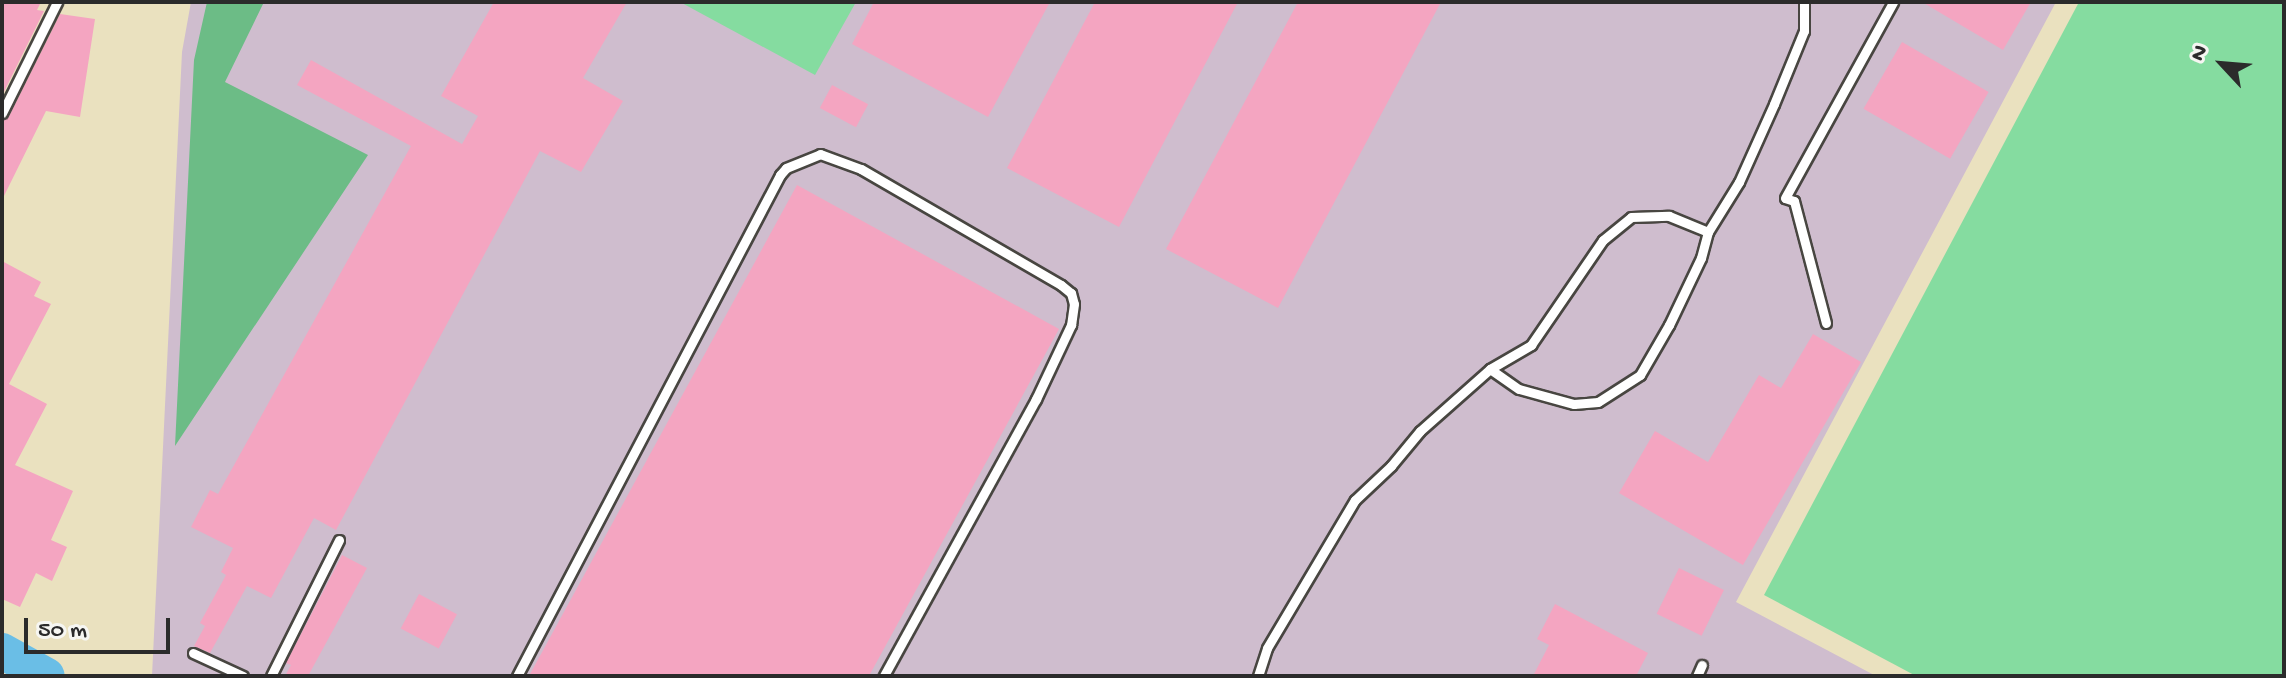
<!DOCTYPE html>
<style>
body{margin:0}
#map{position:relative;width:2286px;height:678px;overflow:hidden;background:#eae1bf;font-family:"Gochi Hand",sans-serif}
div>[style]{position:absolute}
.industrial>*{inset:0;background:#cfbdce}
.green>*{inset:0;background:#85dca0}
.forest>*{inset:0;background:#6cbc86}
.river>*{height:36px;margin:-18px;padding:0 18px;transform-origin:18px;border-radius:18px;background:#6abee6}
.building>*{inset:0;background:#f4a5c1;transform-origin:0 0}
.roads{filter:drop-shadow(2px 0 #484641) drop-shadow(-2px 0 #484641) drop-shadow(0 2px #484641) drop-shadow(0 -2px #484641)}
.service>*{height:9px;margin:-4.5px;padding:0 4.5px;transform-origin:4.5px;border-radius:4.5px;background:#fff}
span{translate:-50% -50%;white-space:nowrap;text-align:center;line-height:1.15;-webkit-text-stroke:8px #f6f6f2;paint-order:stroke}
.frame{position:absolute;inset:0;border:4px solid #2b2b2b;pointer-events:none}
.north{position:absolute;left:2182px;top:24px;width:80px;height:80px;-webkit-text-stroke:6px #f6f6f2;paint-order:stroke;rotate:296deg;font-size:22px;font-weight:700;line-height:32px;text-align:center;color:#2b2b2b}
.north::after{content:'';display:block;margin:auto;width:28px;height:36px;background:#2b2b2b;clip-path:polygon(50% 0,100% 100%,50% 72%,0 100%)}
.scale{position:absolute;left:24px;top:618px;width:146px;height:36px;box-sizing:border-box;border:4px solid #2b2b2b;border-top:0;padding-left:10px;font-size:24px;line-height:28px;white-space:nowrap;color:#2b2b2b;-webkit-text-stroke:6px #f6f6f2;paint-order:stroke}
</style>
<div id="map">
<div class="industrial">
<i style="clip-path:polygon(191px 2px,2056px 2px,1736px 602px,1876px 676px,152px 676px,182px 52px)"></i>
</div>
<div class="green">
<i style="clip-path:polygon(680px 2px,856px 2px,815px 75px)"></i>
<i style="clip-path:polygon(2079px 2px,2284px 2px,2284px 676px,1916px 676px,1764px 595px)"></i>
</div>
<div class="forest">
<i style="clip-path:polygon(207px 2px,264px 2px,225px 82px,368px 155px,175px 446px,194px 60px)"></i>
</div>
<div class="river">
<i style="left:2px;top:651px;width:51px;rotate:29.1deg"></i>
</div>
<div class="building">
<i style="clip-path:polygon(2px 2px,41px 2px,37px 10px,44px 11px,2px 96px)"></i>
<i style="clip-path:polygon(494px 2px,627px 2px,583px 78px,623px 101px,581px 172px,540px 151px,336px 530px,314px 518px,271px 598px,247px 586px,210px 653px,194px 646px,205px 626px,200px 623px,226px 575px,221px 572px,233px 548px,191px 527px,210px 490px,218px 494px,411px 146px,297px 85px,311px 60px,462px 144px,478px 116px,441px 96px)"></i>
<i style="clip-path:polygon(874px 2px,1050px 2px,988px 117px,852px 44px)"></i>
<i style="clip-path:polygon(1095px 2px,1238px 2px,1119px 227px,1007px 168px)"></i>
<i style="clip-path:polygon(1298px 2px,1441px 2px,1278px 308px,1166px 249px)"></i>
<i style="clip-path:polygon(1922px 2px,2031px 2px,2003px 50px)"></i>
<i style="clip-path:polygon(60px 14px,95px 19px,80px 117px,46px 111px,2px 200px,2px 120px,9px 116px)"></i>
<i style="left:1902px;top:42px;width:100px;height:77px;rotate:30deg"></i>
<i style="left:832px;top:85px;width:41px;height:26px;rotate:28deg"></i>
<i style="clip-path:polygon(797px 185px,1059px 329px,869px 676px,529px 676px)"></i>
<i style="clip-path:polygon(2px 261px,41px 282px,34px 296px,51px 304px,9px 384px,47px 404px,15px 465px,73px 491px,51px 540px,67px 547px,52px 581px,36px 573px,20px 607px,2px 599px)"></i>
<i style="clip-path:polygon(1813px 334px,1861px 362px,1743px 565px,1619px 493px,1655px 431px,1708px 462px,1759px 375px,1781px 388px)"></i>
<i style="clip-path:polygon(342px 555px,367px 568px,308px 676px,285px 676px,291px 665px,286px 663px)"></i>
<i style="left:1679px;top:568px;width:50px;height:51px;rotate:26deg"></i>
<i style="left:419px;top:594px;width:43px;height:39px;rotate:28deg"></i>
<i style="clip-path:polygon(1555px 604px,1648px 653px,1636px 676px,1533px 676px,1549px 645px,1537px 639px)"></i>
</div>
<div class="roads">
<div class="service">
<i style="left:2px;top:113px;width:124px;rotate:-63.6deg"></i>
<i style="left:1826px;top:323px;width:126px;rotate:-104.7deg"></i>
<i style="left:1794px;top:201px;width:9px;rotate:-162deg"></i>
<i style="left:1785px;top:198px;width:224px;rotate:-61.1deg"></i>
<i style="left:1490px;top:369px;width:35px;rotate:35deg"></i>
<i style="left:1519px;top:389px;width:57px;rotate:15.3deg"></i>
<i style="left:1574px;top:404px;width:24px;rotate:-5deg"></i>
<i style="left:1598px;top:402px;width:50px;rotate:-32.7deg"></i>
<i style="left:1640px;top:375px;width:58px;rotate:-59.9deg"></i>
<i style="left:1669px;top:325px;width:74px;rotate:-64.5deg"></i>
<i style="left:1701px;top:258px;width:27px;rotate:-75deg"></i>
<i style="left:193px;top:653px;width:55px;rotate:24.7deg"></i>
<i style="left:271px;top:676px;width:152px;rotate:-63.4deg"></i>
<i style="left:517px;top:676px;width:566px;rotate:-62.3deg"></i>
<i style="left:780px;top:175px;width:9px;rotate:-49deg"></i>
<i style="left:786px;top:168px;width:37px;rotate:-22deg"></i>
<i style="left:820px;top:154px;width:44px;rotate:20.1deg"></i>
<i style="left:861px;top:169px;width:231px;rotate:30.1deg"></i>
<i style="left:1061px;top:285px;width:13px;rotate:39deg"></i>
<i style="left:1071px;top:293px;width:11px;rotate:75deg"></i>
<i style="left:1074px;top:304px;width:21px;rotate:98deg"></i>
<i style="left:1071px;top:325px;width:82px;rotate:115.3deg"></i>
<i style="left:1036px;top:399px;width:316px;rotate:118.8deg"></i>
<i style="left:1258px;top:676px;width:29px;rotate:-72deg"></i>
<i style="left:1267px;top:648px;width:172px;rotate:-59.3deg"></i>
<i style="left:1355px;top:500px;width:50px;rotate:-43.4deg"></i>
<i style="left:1391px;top:466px;width:45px;rotate:-50.4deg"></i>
<i style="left:1420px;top:431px;width:94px;rotate:-41.5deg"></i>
<i style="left:1490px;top:369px;width:48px;rotate:-30.3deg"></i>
<i style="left:1531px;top:345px;width:127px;rotate:-55.6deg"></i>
<i style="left:1603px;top:240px;width:36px;rotate:-39deg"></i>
<i style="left:1631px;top:217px;width:38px;rotate:-2deg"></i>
<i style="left:1669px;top:216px;width:42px;rotate:22.3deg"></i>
<i style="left:1708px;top:232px;width:59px;rotate:-58.2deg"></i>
<i style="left:1739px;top:182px;width:85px;rotate:-65.8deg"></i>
<i style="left:1774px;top:104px;width:79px;rotate:-67.7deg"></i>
<i style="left:1804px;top:31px;width:29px;rotate:-90deg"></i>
<i style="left:1697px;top:676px;width:12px;rotate:-66deg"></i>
</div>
</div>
<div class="frame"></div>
<div class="north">N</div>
<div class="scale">50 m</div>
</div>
